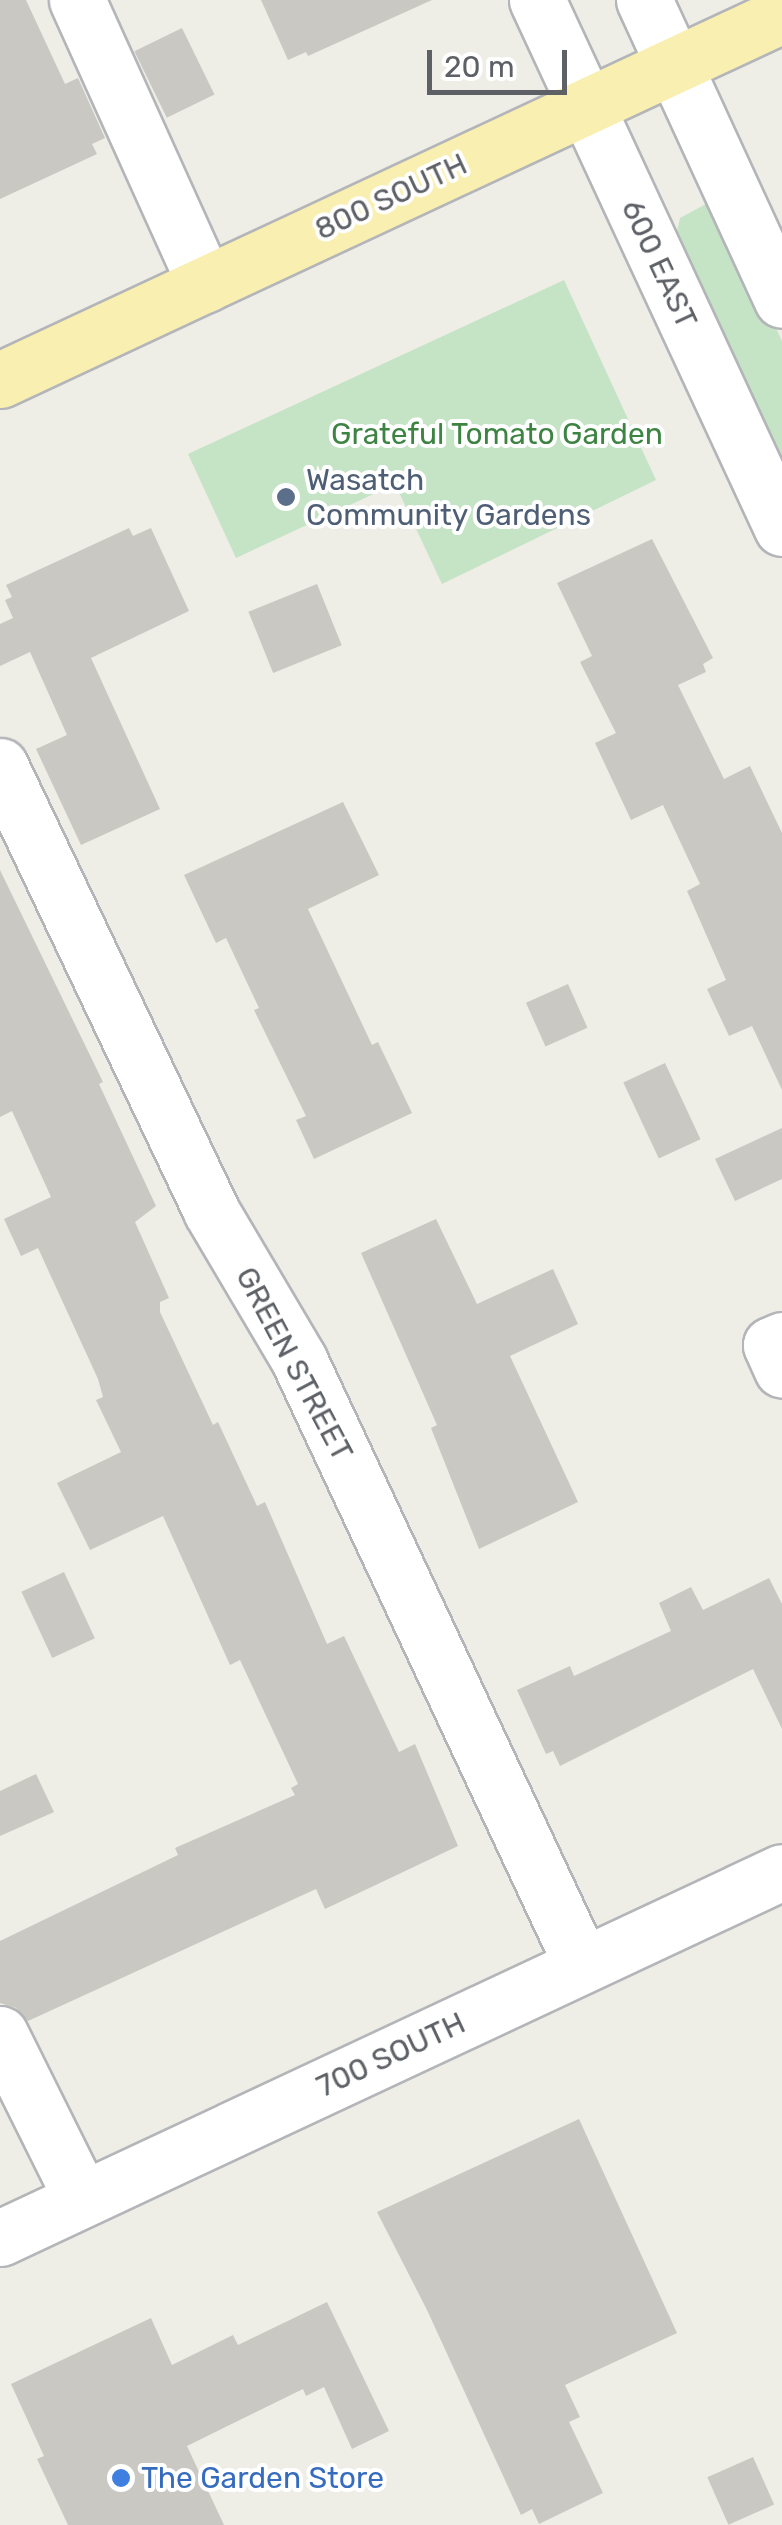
<!DOCTYPE html>
<style>
body{margin:0}
#map{position:relative;width:782px;height:2525px;overflow:hidden;background:#eeede6;font-family:Rubik,sans-serif}
div>[style]{position:absolute}
.green>*{inset:0;background:#c5e4c6}
.building>*{inset:0;background:#cac8c2;transform-origin:0 0}
.roads{filter:drop-shadow(2px 0 #b3b5b9) drop-shadow(-2px 0 #b3b5b9) drop-shadow(0 2px #b3b5b9) drop-shadow(0 -2px #b3b5b9)}
.minor>*{height:55px;margin:-27.5px;padding:0 27.5px;transform-origin:27.5px;border-radius:27.5px;background:#fff}
.major>*{height:55px;margin:-27.5px;padding:0 27.5px;transform-origin:27.5px;border-radius:27.5px;background:#f8efb1}
.dots>*{width:28px;height:28px;translate:-50% -50%;box-sizing:border-box;border:5px solid #fff;border-radius:50%}
span{translate:-50% -50%;white-space:nowrap;text-align:center;line-height:1.15;-webkit-text-stroke:8px #fff;paint-order:stroke}
.street-label{font-size:30px;color:#5d6065}
.park-label{font-size:30px;color:#3d8443}
.service-label{font-size:30px;color:#4e5e75}
.left{translate:0 -50%;text-align:left}
.shop-label{font-size:30px;color:#366cbe}
.scale{position:absolute;left:427px;top:50px;width:140px;height:45px;box-sizing:border-box;border:5px solid #5d6065;border-top:0;padding-left:12px;font-size:30px;line-height:35px;white-space:nowrap;color:#5d6065;-webkit-text-stroke:8px #fff;paint-order:stroke}
</style>
<div id="map">
<div class="green">
<i style="clip-path:polygon(706px 204px,719px 206px,782px 341px,782px 458px,677px 232px,680px 218px)"></i>
<i style="clip-path:polygon(564px 280px,656px 480px,442px 584px,395px 484px,236px 558px,188px 454px)"></i>
</div>
<div class="building">
<i style="clip-path:polygon(0 0,26px 0,65px 84px,78px 78px,105px 138px,92px 144px,97px 154px,0 199px)"></i>
<i style="clip-path:polygon(261px 0,432px 0,308px 56px,306px 52px,288px 60px)"></i>
<i style="left:182px;top:28px;width:74px;height:53px;rotate:64deg"></i>
<i style="clip-path:polygon(129px 528px,133px 536px,151px 528px,189px 611px,91px 658px,160px 809px,81px 845px,36px 749px,67px 735px,30px 652px,0 666px,0 624px,13px 618px,5px 600px,12px 597px,6px 585px)"></i>
<i style="clip-path:polygon(652px 539px,713px 658px,703px 664px,706px 672px,678px 685px,724px 779px,750px 766px,782px 833px,782px 1090px,752px 1026px,729px 1036px,707px 989px,726px 980px,687px 891px,700px 884px,663px 805px,631px 820px,595px 743px,616px 733px,580px 662px,592px 656px,557px 583px)"></i>
<i style="left:317px;top:584px;width:66px;height:74px;rotate:68deg"></i>
<i style="clip-path:polygon(343px 802px,379px 875px,308px 909px,372px 1045px,378px 1042px,412px 1113px,314px 1159px,296px 1120px,306px 1116px,254px 1010px,259px 1008px,226px 938px,216px 943px,184px 875px)"></i>
<i style="clip-path:polygon(0 870px,103px 1082px,99px 1084px,156px 1206px,135px 1222px,169px 1298px,160px 1302px,160px 1312px,213px 1425px,218px 1422px,257px 1506px,265px 1502px,327px 1644px,344px 1636px,399px 1752px,415px 1744px,458px 1846px,325px 1909px,316px 1889px,28px 2021px,16px 2008px,0 2003px,0 1941px,178px 1855px,175px 1848px,295px 1795px,291px 1788px,298px 1784px,240px 1660px,230px 1665px,163px 1516px,90px 1550px,57px 1483px,121px 1452px,96px 1400px,103px 1397px,98px 1379px,38px 1248px,21px 1256px,4px 1219px,51px 1197px,12px 1111px,0 1117px)"></i>
<i style="left:568px;top:984px;width:48px;height:46px;rotate:66deg"></i>
<i style="left:665px;top:1063px;width:84px;height:46px;rotate:65deg"></i>
<i style="clip-path:polygon(782px 1128px,782px 1179px,735px 1201px,715px 1159px)"></i>
<i style="clip-path:polygon(436px 1219px,477px 1304px,553px 1269px,578px 1324px,510px 1356px,578px 1502px,479px 1549px,431px 1428px,437px 1425px,361px 1253px)"></i>
<i style="left:64px;top:1572px;width:73px;height:47px;rotate:65deg"></i>
<i style="clip-path:polygon(769px 1578px,782px 1604px,782px 1729px,753px 1669px,560px 1766px,553px 1751px,546px 1754px,517px 1690px,570px 1666px,574px 1676px,671px 1631px,659px 1603px,691px 1587px,703px 1610px)"></i>
<i style="clip-path:polygon(36px 1774px,54px 1812px,0 1836px,0 1791px)"></i>
<i style="clip-path:polygon(579px 2119px,677px 2333px,565px 2385px,580px 2417px,569px 2422px,603px 2493px,539px 2524px,532px 2509px,521px 2515px,427px 2310px,377px 2212px)"></i>
<i style="clip-path:polygon(327px 2302px,389px 2431px,352px 2449px,324px 2387px,306px 2396px,303px 2389px,187px 2446px,224px 2525px,68px 2525px,37px 2459px,44px 2456px,11px 2384px,151px 2318px,172px 2365px,233px 2335px,238px 2345px)"></i>
<i style="left:753px;top:2457px;width:52px;height:50px;rotate:66deg"></i>
</div>
<div class="roads">
<div class="minor">
<i style="left:77px;top:0;width:312px;rotate:65.7deg"></i>
<i style="left:537px;top:0;width:582px;rotate:65.11deg"></i>
<i style="left:644px;top:0;width:330px;rotate:65.3deg"></i>
<i style="left:0;top:766px;width:492px;rotate:64.6deg"></i>
<i style="left:211px;top:1211px;width:173px;rotate:59.4deg"></i>
<i style="left:299px;top:1360px;width:668px;rotate:64.93deg"></i>
<i style="left:782px;top:1340px;width:12px;rotate:156deg"></i>
<i style="left:771px;top:1345px;width:27px;rotate:66deg"></i>
<i style="left:0;top:2034px;width:184px;rotate:63.6deg"></i>
<i style="left:0;top:2238px;width:863px;rotate:-25.08deg"></i>
</div>
<div class="major">
<i style="left:0;top:380px;width:863px;rotate:-25.02deg"></i>
</div>
</div>
<div class="dots">
<i style="left:286px;top:497px;background:#5c6f8a"></i>
<i style="left:121px;top:2478px;background:#3f7fe0"></i>
</div>
<div class="street-label">
<span style="left:391px;top:197px;rotate:-25deg">800 SOUTH</span>
<span style="left:659px;top:264px;rotate:65deg">600 EAST</span>
<span style="left:294px;top:1364px;rotate:62deg">GREEN STREET</span>
<span style="left:391px;top:2055px;rotate:-25deg">700 SOUTH</span>
</div>
<div class="park-label">
<span style="left:497px;top:434px">Grateful Tomato Garden</span>
</div>
<div class="service-label">
<span class="left" style="left:306px;top:497px">Wasatch<br>Community Gardens</span>
</div>
<div class="shop-label">
<span class="left" style="left:141px;top:2478px">The Garden Store</span>
</div>
<div class="scale">20 m</div>
</div>
